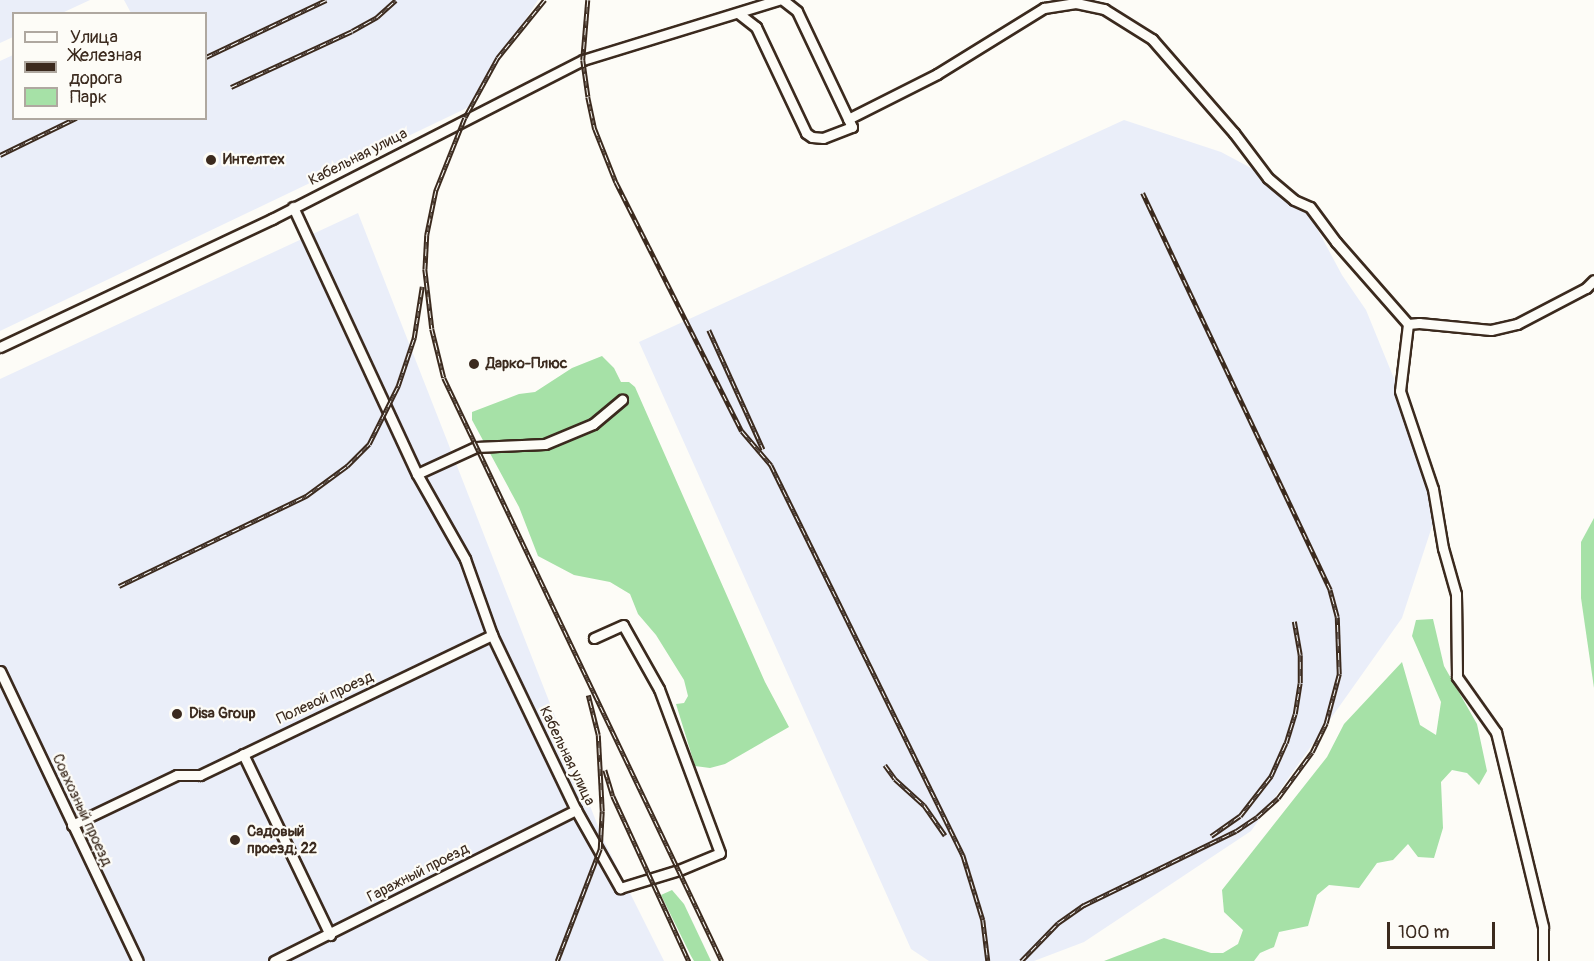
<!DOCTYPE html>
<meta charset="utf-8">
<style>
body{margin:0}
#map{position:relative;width:1594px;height:961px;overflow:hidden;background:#fdfcf7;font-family:Pangolin,sans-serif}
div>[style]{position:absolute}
.built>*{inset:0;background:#eaeef9}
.green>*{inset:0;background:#a6e1a7}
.roads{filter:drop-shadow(2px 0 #3b2a1e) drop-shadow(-2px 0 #3b2a1e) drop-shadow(0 2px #3b2a1e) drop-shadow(0 -2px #3b2a1e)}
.minor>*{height:9px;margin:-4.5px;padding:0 4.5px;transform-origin:4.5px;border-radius:4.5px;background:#fdfcf7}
.rail>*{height:4.5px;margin-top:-2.25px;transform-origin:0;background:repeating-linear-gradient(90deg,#fdfcf7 0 7px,#3b2a1e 0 14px);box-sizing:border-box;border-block:2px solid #3b2a1e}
.dots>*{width:16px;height:16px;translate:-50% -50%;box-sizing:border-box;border:3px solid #fdfcf7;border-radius:50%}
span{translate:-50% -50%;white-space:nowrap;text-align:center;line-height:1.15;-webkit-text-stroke:4.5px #fdfcf7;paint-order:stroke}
.street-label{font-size:15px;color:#3b2a1e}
.poi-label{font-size:15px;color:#3b2a1e;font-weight:700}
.left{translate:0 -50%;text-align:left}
.legend{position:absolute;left:12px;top:12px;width:195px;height:108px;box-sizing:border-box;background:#fdfcf7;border:2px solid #afa8a0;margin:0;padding:8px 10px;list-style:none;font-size:18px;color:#3b2a1e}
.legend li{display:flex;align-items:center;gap:12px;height:30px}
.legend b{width:30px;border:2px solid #afa8a0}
.scale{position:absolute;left:1387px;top:922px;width:108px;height:27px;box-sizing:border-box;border:3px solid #3b2a1e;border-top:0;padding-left:8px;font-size:18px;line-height:21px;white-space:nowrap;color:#3b2a1e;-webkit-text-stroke:4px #fdfcf7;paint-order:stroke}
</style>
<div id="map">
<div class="built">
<i style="clip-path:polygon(0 0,90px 0,62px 13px,14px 14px,13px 37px,0 43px)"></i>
<i style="clip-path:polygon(124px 0,538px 0,471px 106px,0 331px,0 61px,13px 55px,14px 118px,206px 118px,206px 14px,131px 13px)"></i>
<i style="clip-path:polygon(1124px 120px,1221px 152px,1298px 193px,1342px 275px,1366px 310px,1442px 496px,1402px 618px,1251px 831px,1084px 942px,1034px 961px,929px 961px,911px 949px,639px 342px)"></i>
<i style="clip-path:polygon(358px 213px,603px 839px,664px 961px,0 961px,0 379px)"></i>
</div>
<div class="green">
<i style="clip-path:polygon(602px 356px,614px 368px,621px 382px,629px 382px,635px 387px,765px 682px,789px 727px,725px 764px,710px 768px,695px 766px,676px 704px,684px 703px,688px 696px,684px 680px,656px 635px,638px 614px,630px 594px,610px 582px,574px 575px,538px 556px,519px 507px,472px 420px,472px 412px,519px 394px,535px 392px,572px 368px)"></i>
<i style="clip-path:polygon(1594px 518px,1594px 688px,1581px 598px,1581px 542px)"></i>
<i style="clip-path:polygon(1433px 619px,1444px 666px,1477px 724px,1487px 771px,1479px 785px,1467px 773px,1452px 770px,1441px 782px,1443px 828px,1434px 858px,1418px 857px,1408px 844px,1393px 860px,1377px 863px,1359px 888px,1329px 885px,1317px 895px,1308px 926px,1279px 932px,1274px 947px,1260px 953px,1254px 961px,1104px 961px,1164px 938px,1211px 953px,1223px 953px,1238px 944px,1243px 930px,1224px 912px,1222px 890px,1327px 757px,1344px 724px,1402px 662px,1420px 725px,1436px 735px,1441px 702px,1412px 636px,1416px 620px)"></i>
<i style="clip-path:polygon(672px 890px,684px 904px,711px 961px,694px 961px,691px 956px,661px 895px)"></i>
</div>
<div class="roads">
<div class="minor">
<i style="left:738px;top:13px;width:23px;rotate:38deg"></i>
<i style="left:756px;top:27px;width:117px;rotate:64.7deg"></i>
<i style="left:806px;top:133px;width:7px;rotate:34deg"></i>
<i style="left:812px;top:137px;width:11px;rotate:5deg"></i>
<i style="left:823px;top:138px;width:31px;rotate:-21deg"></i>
<i style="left:852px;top:127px;width:128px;rotate:-115.4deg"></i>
<i style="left:797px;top:11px;width:18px;rotate:-142deg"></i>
<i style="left:848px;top:119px;width:100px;rotate:-26.8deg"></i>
<i style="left:937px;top:74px;width:126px;rotate:-31.7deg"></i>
<i style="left:1044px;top:8px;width:32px;rotate:-9deg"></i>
<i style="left:1076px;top:3px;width:29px;rotate:12deg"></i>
<i style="left:1104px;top:9px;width:57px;rotate:32deg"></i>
<i style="left:1152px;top:39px;width:125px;rotate:48.9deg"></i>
<i style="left:1234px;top:133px;width:56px;rotate:52.9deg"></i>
<i style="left:1268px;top:178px;width:34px;rotate:40deg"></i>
<i style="left:1294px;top:200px;width:17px;rotate:24deg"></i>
<i style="left:1310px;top:207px;width:44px;rotate:53.4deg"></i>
<i style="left:1336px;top:242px;width:109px;rotate:48.7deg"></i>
<i style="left:1408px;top:324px;width:67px;rotate:96.8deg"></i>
<i style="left:1400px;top:391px;width:103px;rotate:71.4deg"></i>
<i style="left:1433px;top:489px;width:60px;rotate:80.4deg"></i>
<i style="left:1443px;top:548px;width:48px;rotate:74.2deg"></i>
<i style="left:1456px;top:594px;width:83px;rotate:89.3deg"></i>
<i style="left:1457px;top:677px;width:67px;rotate:54.7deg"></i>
<i style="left:1496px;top:732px;width:201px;rotate:76.4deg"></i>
<i style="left:1543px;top:927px;width:34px;rotate:90deg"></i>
<i style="left:293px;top:207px;width:294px;rotate:65.1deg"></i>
<i style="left:417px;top:474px;width:98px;rotate:60.5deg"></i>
<i style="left:465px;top:559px;width:81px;rotate:70.4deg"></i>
<i style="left:492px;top:635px;width:194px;rotate:64.4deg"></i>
<i style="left:576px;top:810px;width:90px;rotate:60.6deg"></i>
<i style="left:620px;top:888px;width:62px;rotate:-17deg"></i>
<i style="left:679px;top:870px;width:44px;rotate:-22.5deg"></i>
<i style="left:720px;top:853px;width:175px;rotate:-110.4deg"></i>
<i style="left:659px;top:689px;width:73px;rotate:-119.4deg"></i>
<i style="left:623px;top:625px;width:32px;rotate:156deg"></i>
<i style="left:1408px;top:324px;width:11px;rotate:-5deg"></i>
<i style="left:1419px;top:323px;width:72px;rotate:5.6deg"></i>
<i style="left:1491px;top:330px;width:27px;rotate:-13deg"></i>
<i style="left:1517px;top:324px;width:78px;rotate:-27.6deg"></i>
<i style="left:1586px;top:288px;width:11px;rotate:-45deg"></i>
<i style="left:0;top:347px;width:301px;rotate:-25.2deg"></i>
<i style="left:272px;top:219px;width:349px;rotate:-27.1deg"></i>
<i style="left:583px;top:60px;width:204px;rotate:-17.1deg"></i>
<i style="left:417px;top:474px;width:65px;rotate:-24.6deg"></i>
<i style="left:476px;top:447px;width:69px;rotate:-2.5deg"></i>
<i style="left:545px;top:444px;width:52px;rotate:-22.6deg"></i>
<i style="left:593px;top:424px;width:38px;rotate:-40deg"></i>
<i style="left:0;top:671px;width:321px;rotate:64.6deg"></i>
<i style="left:243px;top:754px;width:201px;rotate:64.3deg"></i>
<i style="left:72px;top:825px;width:116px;rotate:-25.5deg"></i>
<i style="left:177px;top:775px;width:23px"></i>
<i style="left:200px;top:775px;width:324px;rotate:-25.6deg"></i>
<i style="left:274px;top:961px;width:338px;rotate:-26.6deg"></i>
</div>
</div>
<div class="rail">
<i style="left:545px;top:0;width:75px;rotate:129deg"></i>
<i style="left:498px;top:58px;width:68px;rotate:118.8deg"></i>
<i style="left:465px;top:118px;width:79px;rotate:111.7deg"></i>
<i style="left:436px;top:191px;width:45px;rotate:101.6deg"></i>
<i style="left:427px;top:235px;width:34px;rotate:93deg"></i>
<i style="left:425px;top:269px;width:60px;rotate:83.3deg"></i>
<i style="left:432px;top:329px;width:50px;rotate:76.2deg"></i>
<i style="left:444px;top:378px;width:646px;rotate:64.51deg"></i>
<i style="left:588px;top:0;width:60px;rotate:94.8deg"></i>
<i style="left:583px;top:60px;width:37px;rotate:82deg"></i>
<i style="left:588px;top:97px;width:33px;rotate:78deg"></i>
<i style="left:595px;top:129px;width:57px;rotate:68.4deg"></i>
<i style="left:616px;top:182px;width:279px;rotate:63.2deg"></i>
<i style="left:742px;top:431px;width:45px;rotate:49.5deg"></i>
<i style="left:771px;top:465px;width:435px;rotate:63.8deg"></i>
<i style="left:963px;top:855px;width:68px;rotate:72.9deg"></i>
<i style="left:983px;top:920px;width:41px;rotate:83deg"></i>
<i style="left:206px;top:57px;width:133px;rotate:-25.4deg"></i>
<i style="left:231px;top:87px;width:133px;rotate:-24.8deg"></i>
<i style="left:352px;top:31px;width:29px;rotate:-29deg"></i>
<i style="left:377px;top:17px;width:25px;rotate:-42deg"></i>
<i style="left:0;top:155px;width:85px;rotate:-26deg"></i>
<i style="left:709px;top:330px;width:131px;rotate:65.6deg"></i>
<i style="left:119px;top:586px;width:208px;rotate:-25.7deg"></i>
<i style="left:306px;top:496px;width:51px;rotate:-36.2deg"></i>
<i style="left:347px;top:466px;width:31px;rotate:-45deg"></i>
<i style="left:369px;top:444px;width:65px;rotate:-63.4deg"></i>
<i style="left:398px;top:386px;width:51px;rotate:-71.6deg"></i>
<i style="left:414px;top:338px;width:52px;rotate:-81.1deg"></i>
<i style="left:885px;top:765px;width:17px;rotate:54deg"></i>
<i style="left:895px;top:779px;width:39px;rotate:42deg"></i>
<i style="left:924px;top:805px;width:37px;rotate:55deg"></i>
<i style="left:605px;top:770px;width:27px;rotate:73deg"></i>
<i style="left:613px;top:796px;width:182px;rotate:65.3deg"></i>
<i style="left:1211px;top:836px;width:35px;rotate:-35deg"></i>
<i style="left:1240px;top:816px;width:51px;rotate:-52.2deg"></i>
<i style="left:1271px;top:776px;width:36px;rotate:-66deg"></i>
<i style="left:1286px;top:743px;width:30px;rotate:-73deg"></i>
<i style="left:1295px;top:714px;width:31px;rotate:-81deg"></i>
<i style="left:1300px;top:683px;width:28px;rotate:-90deg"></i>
<i style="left:1300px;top:655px;width:34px;rotate:-100deg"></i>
<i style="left:557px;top:961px;width:120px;rotate:-69deg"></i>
<i style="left:600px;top:849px;width:38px;rotate:-87deg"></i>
<i style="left:602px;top:811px;width:76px;rotate:-93deg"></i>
<i style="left:598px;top:735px;width:41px;rotate:-104deg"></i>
<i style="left:1021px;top:961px;width:53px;rotate:-45.8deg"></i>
<i style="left:1058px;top:923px;width:32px;rotate:-35deg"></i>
<i style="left:1084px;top:905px;width:169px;rotate:-26deg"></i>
<i style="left:1236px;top:831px;width:25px;rotate:-34deg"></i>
<i style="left:1257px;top:817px;width:28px;rotate:-42deg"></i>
<i style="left:1278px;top:798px;width:57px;rotate:-53.5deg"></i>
<i style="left:1312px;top:752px;width:32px;rotate:-64deg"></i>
<i style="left:1326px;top:723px;width:51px;rotate:-75.1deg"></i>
<i style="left:1339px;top:674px;width:57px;rotate:-92deg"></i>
<i style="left:1337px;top:617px;width:28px;rotate:-105deg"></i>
<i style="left:1330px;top:590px;width:439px;rotate:-115.3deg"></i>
</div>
<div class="dots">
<i style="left:211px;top:160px;background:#3b2a1e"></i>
<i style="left:474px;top:364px;background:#3b2a1e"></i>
<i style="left:177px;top:714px;background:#3b2a1e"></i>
<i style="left:235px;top:840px;background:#3b2a1e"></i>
</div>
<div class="street-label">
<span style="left:358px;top:157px;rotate:-27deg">Кабельная улица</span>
<span style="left:325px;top:698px;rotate:-25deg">Полевой проезд</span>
<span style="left:567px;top:756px;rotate:64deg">Кабельная улица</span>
<span style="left:82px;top:810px;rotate:65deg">Совхозный проезд</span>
<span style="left:418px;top:873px;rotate:-27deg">Гаражный проезд</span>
</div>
<div class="poi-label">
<span class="left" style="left:223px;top:160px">Интелтех</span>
<span class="left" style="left:486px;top:364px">Дарко-Плюс</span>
<span class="left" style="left:189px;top:714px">Disa Group</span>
<span class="left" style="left:247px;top:840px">Садовый<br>проезд, 22</span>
</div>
<ul class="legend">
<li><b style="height:8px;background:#fdfcf7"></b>Улица</li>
<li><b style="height:8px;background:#3b2a1e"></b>Железная дорога</li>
<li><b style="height:16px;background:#a6e1a7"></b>Парк</li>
</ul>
<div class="scale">100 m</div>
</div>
